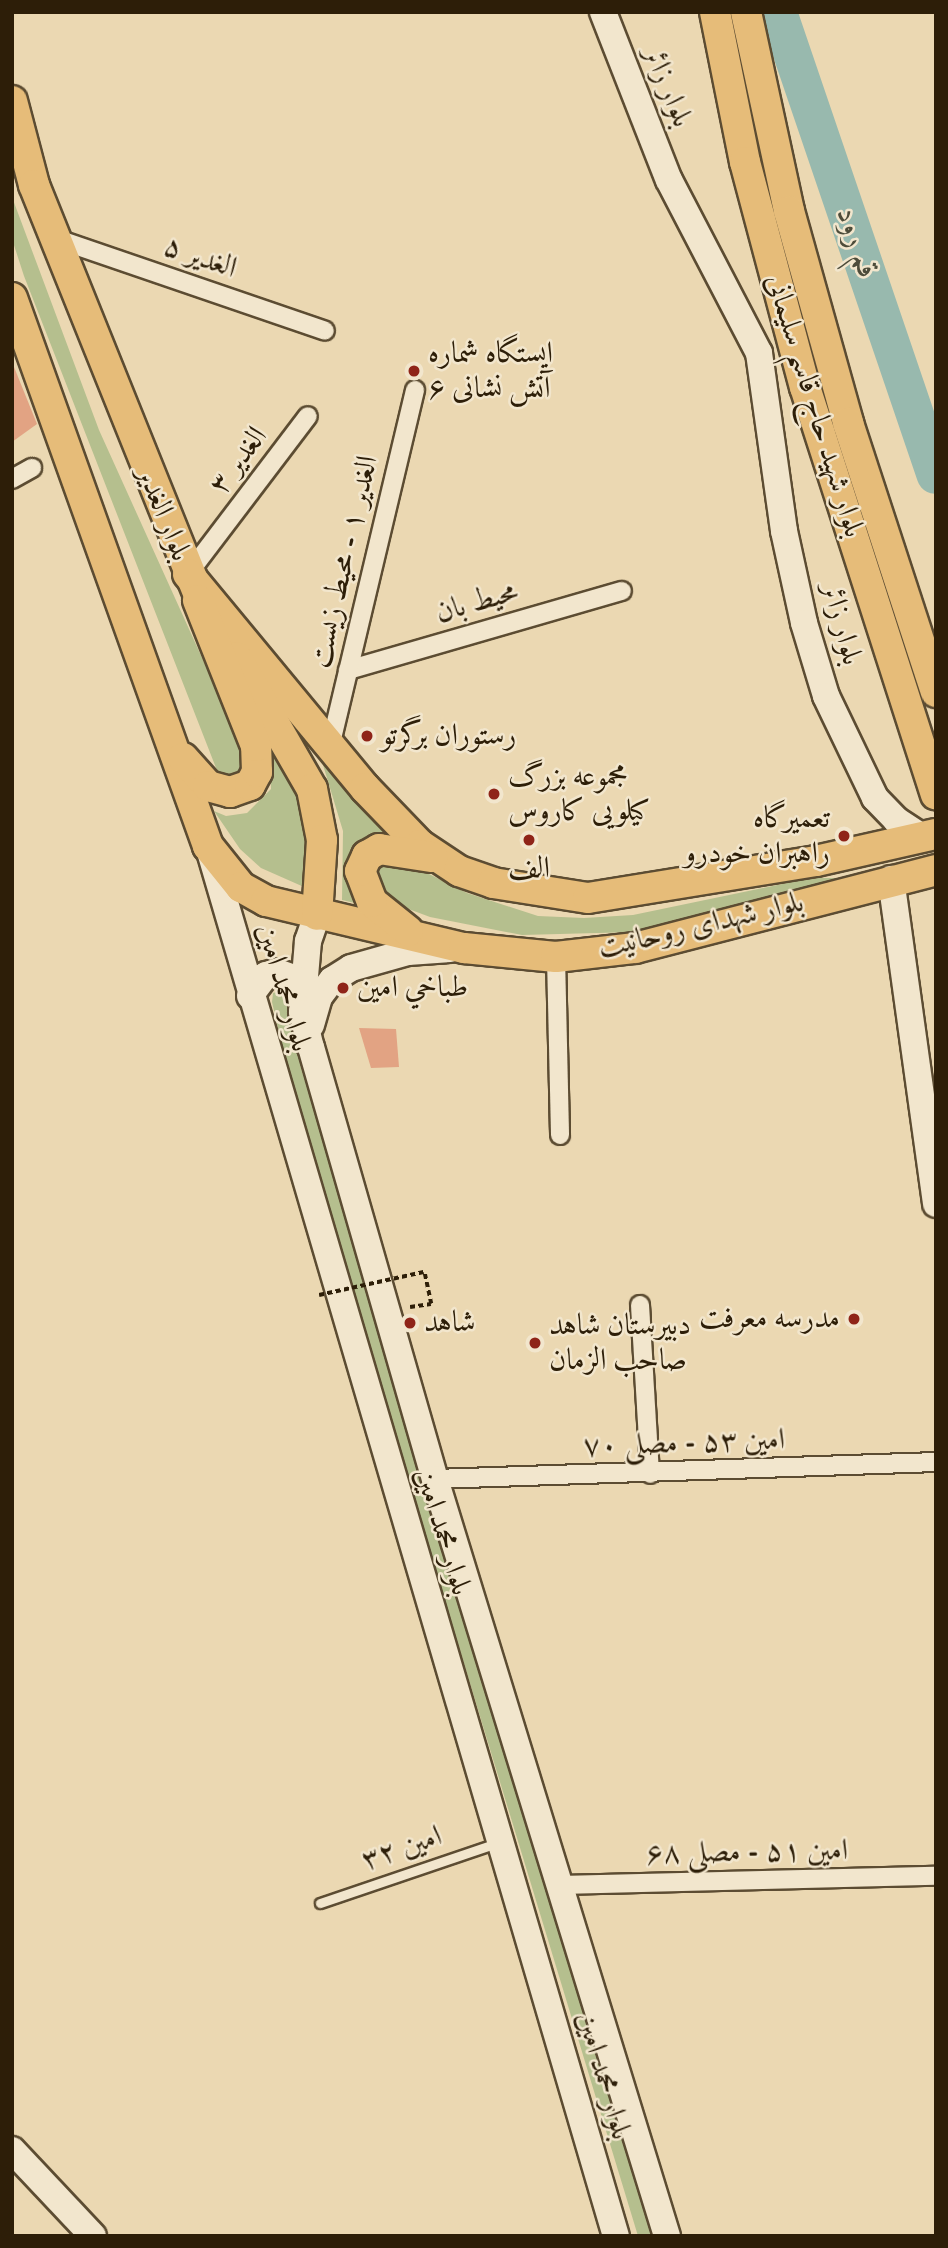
<!DOCTYPE html>
<meta charset="utf-8">
<style>
body{margin:0}
#map{position:relative;width:948px;height:2248px;overflow:hidden;background:#ebd8b2;font-family:"IM FELL DW Pica",Amiri,serif}
div>[style]{position:absolute}
.green>*{inset:0;background:#b5bf8e}
.river>*{height:38px;margin:-19px;padding:0 19px;transform-origin:19px;border-radius:19px;background:#98b9ae}
.building>*{inset:0;background:#e2a383}
.path>*{height:3.5px;margin-top:-1.75px;transform-origin:0;background:repeating-linear-gradient(90deg,#2d1e08 0 5px,transparent 0 8.5px)}
.roads{filter:drop-shadow(2px 0 #5c4c32) drop-shadow(-2px 0 #5c4c32) drop-shadow(0 2px #5c4c32) drop-shadow(0 -2px #5c4c32)}
.service>*{height:9px;margin:-4.5px;padding:0 4.5px;transform-origin:4.5px;border-radius:4.5px;background:#f2e6cd}
.minor>*{height:18px;margin:-9px;padding:0 9px;transform-origin:9px;border-radius:9px;background:#f2e6cd}
.secondary>*{height:26px;margin:-13px;padding:0 13px;transform-origin:13px;border-radius:13px;background:#f2e6cd}
.primary>*{height:30px;margin:-15px;padding:0 15px;transform-origin:15px;border-radius:15px;background:#e6bc79}
.path-bridge>*{height:3.5px;margin-top:-1.75px;transform-origin:0;background:repeating-linear-gradient(90deg,#2d1e08 0 5px,transparent 0 8.5px)}
.dots>*{width:19px;height:19px;translate:-50% -50%;box-sizing:border-box;border:4px solid #f2e6cd;border-radius:50%}
span{translate:-50% -50%;white-space:nowrap;text-align:center;line-height:1.15;-webkit-text-stroke:5px #f2e6cd;paint-order:stroke}
.street-label{font-size:30px;color:#2d1e08}
.poi-label{font-size:30px;color:#2d1e08}
.left{translate:0 -50%;text-align:left}
.right{translate:-100% -50%;text-align:right}
.water-label{font-size:32px;color:#4d4c3a;font-style:italic}
.frame{position:absolute;inset:0;border:14px solid #2d1e08;pointer-events:none}
</style>
<div id="map">
<div class="green">
<i style="clip-path:polygon(12px 197px,99px 430px,241px 744px,245px 770px,234px 781px,218px 773px,24px 276px,12px 239px)"></i>
<i style="clip-path:polygon(254px 719px,290px 779px,306px 823px,309px 860px,304px 887px,261px 868px,240px 849px,214px 811px,226px 816px,247px 813px,271px 789px,270px 756px)"></i>
<i style="clip-path:polygon(320px 755px,388px 836px,367px 836px,356px 851px,372px 907px,342px 900px,343px 831px)"></i>
<i style="clip-path:polygon(385px 863px,409px 864px,467px 893px,538px 916px,584px 918px,633px 915px,811px 878px,849px 878px,635px 932px,522px 935px,430px 917px,390px 902px,374px 880px,377px 868px)"></i>
<i style="clip-path:polygon(280px 991px,289px 993px,301px 1068px,653px 2236px,638px 2236px,448px 1611px,288px 1073px,272px 1002px,273px 993px)"></i>
</div>
<div class="river">
<i style="left:778px;top:12px;width:489px;rotate:71.2deg"></i>
</div>
<div class="building">
<i style="clip-path:polygon(12px 362px,37px 424px,12px 442px)"></i>
<i style="clip-path:polygon(359px 1028px,396px 1029px,399px 1067px,371px 1068px)"></i>
</div>
<div class="path">
<i style="left:410px;top:1307px;width:21px;rotate:-8deg"></i>
<i style="left:431px;top:1304px;width:33px;rotate:-102deg"></i>
</div>
<div class="roads">
<div class="service">
<i style="left:320px;top:1903px;width:187px;rotate:-18.7deg"></i>
</div>
<div class="minor">
<i style="left:57px;top:239px;width:283px;rotate:18.9deg"></i>
<i style="left:12px;top:479px;width:23px;rotate:-29deg"></i>
<i style="left:188px;top:574px;width:198px;rotate:-52.8deg"></i>
<i style="left:348px;top:670px;width:285px;rotate:-16.1deg"></i>
<i style="left:330px;top:747px;width:367px;rotate:-76.6deg"></i>
<i style="left:556px;top:957px;width:178px;rotate:88.7deg"></i>
<i style="left:640px;top:1305px;width:169px;rotate:86.6deg"></i>
<i style="left:435px;top:1479px;width:501px;rotate:-1.94deg"></i>
<i style="left:559px;top:1885px;width:377px;rotate:-1.4deg"></i>
</div>
<div class="secondary">
<i style="left:603px;top:12px;width:180px;rotate:68.6deg"></i>
<i style="left:669px;top:180px;width:195px;rotate:62.5deg"></i>
<i style="left:759px;top:353px;width:180px;rotate:82deg"></i>
<i style="left:784px;top:531px;width:94px;rotate:77.7deg"></i>
<i style="left:804px;top:623px;width:76px;rotate:73.2deg"></i>
<i style="left:826px;top:696px;width:113px;rotate:64.3deg"></i>
<i style="left:875px;top:798px;width:30px;rotate:46deg"></i>
<i style="left:896px;top:820px;width:31px;rotate:33deg"></i>
<i style="left:209px;top:848px;width:1446px;rotate:73.66deg"></i>
<i style="left:891px;top:879px;width:328px;rotate:82.1deg"></i>
<i style="left:317px;top:915px;width:28px;rotate:109deg"></i>
<i style="left:308px;top:941px;width:71px;rotate:94.8deg"></i>
<i style="left:302px;top:1012px;width:36px;rotate:76deg"></i>
<i style="left:311px;top:1047px;width:449px;rotate:74deg"></i>
<i style="left:435px;top:1479px;width:792px;rotate:72.96deg"></i>
<i style="left:250px;top:996px;width:26px;rotate:-53deg"></i>
<i style="left:266px;top:975px;width:11px;rotate:-15deg"></i>
<i style="left:277px;top:972px;width:20px;rotate:20deg"></i>
<i style="left:296px;top:979px;width:12px;rotate:48deg"></i>
<i style="left:311px;top:1025px;width:29px;rotate:-74deg"></i>
<i style="left:319px;top:997px;width:21px;rotate:-53deg"></i>
<i style="left:332px;top:980px;width:22px;rotate:-32deg"></i>
<i style="left:351px;top:968px;width:59px;rotate:-15.7deg"></i>
<i style="left:408px;top:952px;width:42px;rotate:-4.1deg"></i>
<i style="left:12px;top:2150px;width:118px;rotate:46.7deg"></i>
</div>
<div class="primary">
<i style="left:715px;top:12px;width:153px;rotate:78.7deg"></i>
<i style="left:745px;top:162px;width:233px;rotate:75.1deg"></i>
<i style="left:805px;top:387px;width:428px;rotate:72.2deg"></i>
<i style="left:746px;top:12px;width:204px;rotate:77.8deg"></i>
<i style="left:789px;top:211px;width:220px;rotate:74.4deg"></i>
<i style="left:848px;top:423px;width:283px;rotate:71.9deg"></i>
<i style="left:12px;top:101px;width:87px;rotate:75.3deg"></i>
<i style="left:34px;top:185px;width:437px;rotate:68.1deg"></i>
<i style="left:12px;top:298px;width:582px;rotate:70.32deg"></i>
<i style="left:208px;top:846px;width:53px;rotate:51.2deg"></i>
<i style="left:241px;top:887px;width:29px;rotate:29deg"></i>
<i style="left:266px;top:901px;width:204px;rotate:13.4deg"></i>
<i style="left:464px;top:948px;width:92px;rotate:5.6deg"></i>
<i style="left:556px;top:957px;width:80px;rotate:-6.5deg"></i>
<i style="left:635px;top:948px;width:311px;rotate:-14.5deg"></i>
<i style="left:188px;top:574px;width:278px;rotate:50.4deg"></i>
<i style="left:365px;top:788px;width:79px;rotate:46deg"></i>
<i style="left:420px;top:845px;width:47px;rotate:33.7deg"></i>
<i style="left:459px;top:871px;width:36px;rotate:19deg"></i>
<i style="left:493px;top:883px;width:96px;rotate:9deg"></i>
<i style="left:588px;top:898px;width:231px;rotate:-9.2deg"></i>
<i style="left:816px;top:861px;width:123px;rotate:-12.7deg"></i>
<i style="left:236px;top:657px;width:152px;rotate:60.1deg"></i>
<i style="left:312px;top:789px;width:52px;rotate:78.9deg"></i>
<i style="left:322px;top:840px;width:75px;rotate:93.8deg"></i>
<i style="left:183px;top:758px;width:38px;rotate:48deg"></i>
<i style="left:208px;top:786px;width:23px;rotate:15deg"></i>
<i style="left:230px;top:792px;width:21px;rotate:-19deg"></i>
<i style="left:250px;top:785px;width:15px;rotate:-62deg"></i>
<i style="left:257px;top:772px;width:26px;rotate:-92deg"></i>
<i style="left:256px;top:746px;width:157px;rotate:-111.7deg"></i>
<i style="left:408px;top:931px;width:46px;rotate:-141.1deg"></i>
<i style="left:372px;top:902px;width:33px;rotate:-111deg"></i>
<i style="left:360px;top:871px;width:17px;rotate:-65deg"></i>
<i style="left:367px;top:856px;width:14px;rotate:-30deg"></i>
<i style="left:379px;top:849px;width:54px;rotate:8.6deg"></i>
</div>
</div>
<div class="path-bridge">
<i style="left:319px;top:1295px;width:107px;rotate:-12.4deg"></i>
</div>
<div class="dots">
<i style="left:414px;top:371px;background:#8f2418"></i>
<i style="left:367px;top:736px;background:#8f2418"></i>
<i style="left:494px;top:794px;background:#8f2418"></i>
<i style="left:844px;top:836px;background:#8f2418"></i>
<i style="left:529px;top:840px;background:#8f2418"></i>
<i style="left:343px;top:988px;background:#8f2418"></i>
<i style="left:854px;top:1319px;background:#8f2418"></i>
<i style="left:410px;top:1323px;background:#8f2418"></i>
<i style="left:535px;top:1343px;background:#8f2418"></i>
</div>
<div class="street-label">
<span style="left:667px;top:87px;rotate:68deg">بلوار زائر</span>
<span style="left:200px;top:258px;rotate:19deg">الغدیر ۵</span>
<span style="left:814px;top:406px;rotate:73deg">بلوار شهید حاج قاسم سلیمانی</span>
<span style="left:239px;top:461px;rotate:-53deg">الغدیر ۳</span>
<span style="left:163px;top:514px;rotate:68deg">بلوار الغدیر</span>
<span style="left:345px;top:562px;rotate:-77deg">الغدیر ۱ - محیط زیست</span>
<span style="left:477px;top:603px;rotate:-16deg">محیط بان</span>
<span style="left:841px;top:624px;rotate:75deg">بلوار زائر</span>
<span style="left:701px;top:926px;rotate:-13deg">بلوار شهدای روحانیت</span>
<span style="left:283px;top:988px;rotate:74deg">بلوار محمد امین</span>
<span style="left:684px;top:1444px;rotate:-2deg">امین ۵۳ - مصلی ۷۰</span>
<span style="left:442px;top:1532px;rotate:73deg">بلوار محمد امین</span>
<span style="left:402px;top:1849px;rotate:-19deg">امین ۳۲</span>
<span style="left:747px;top:1853px;rotate:-1deg">امین ۵۱ - مصلی ۶۸</span>
<span style="left:603px;top:2076px;rotate:74deg">بلوار محمد امین</span>
</div>
<div class="poi-label">
<span class="left" style="left:428px;top:371px">ایستگاه شماره<br>۶ آتش نشانی</span>
<span class="left" style="left:381px;top:736px">رستوران برگرتو</span>
<span class="left" style="left:508px;top:794px">مجموعه بزرگ<br>کیلویی کاروس</span>
<span class="right" style="left:830px;top:836px">تعمیرگاه<br>راهبران خودرو</span>
<span style="left:529px;top:869px">الف</span>
<span class="left" style="left:357px;top:988px">طباخي امين</span>
<span class="right" style="left:840px;top:1319px">مدرسه معرفت</span>
<span class="left" style="left:424px;top:1323px">شاهد</span>
<span class="left" style="left:549px;top:1343px">دبیرستان شاهد<br>صاحب الزمان</span>
</div>
<div class="water-label">
<span style="left:857px;top:243px;rotate:71deg">قم رود</span>
</div>
<div class="frame"></div>
</div>
